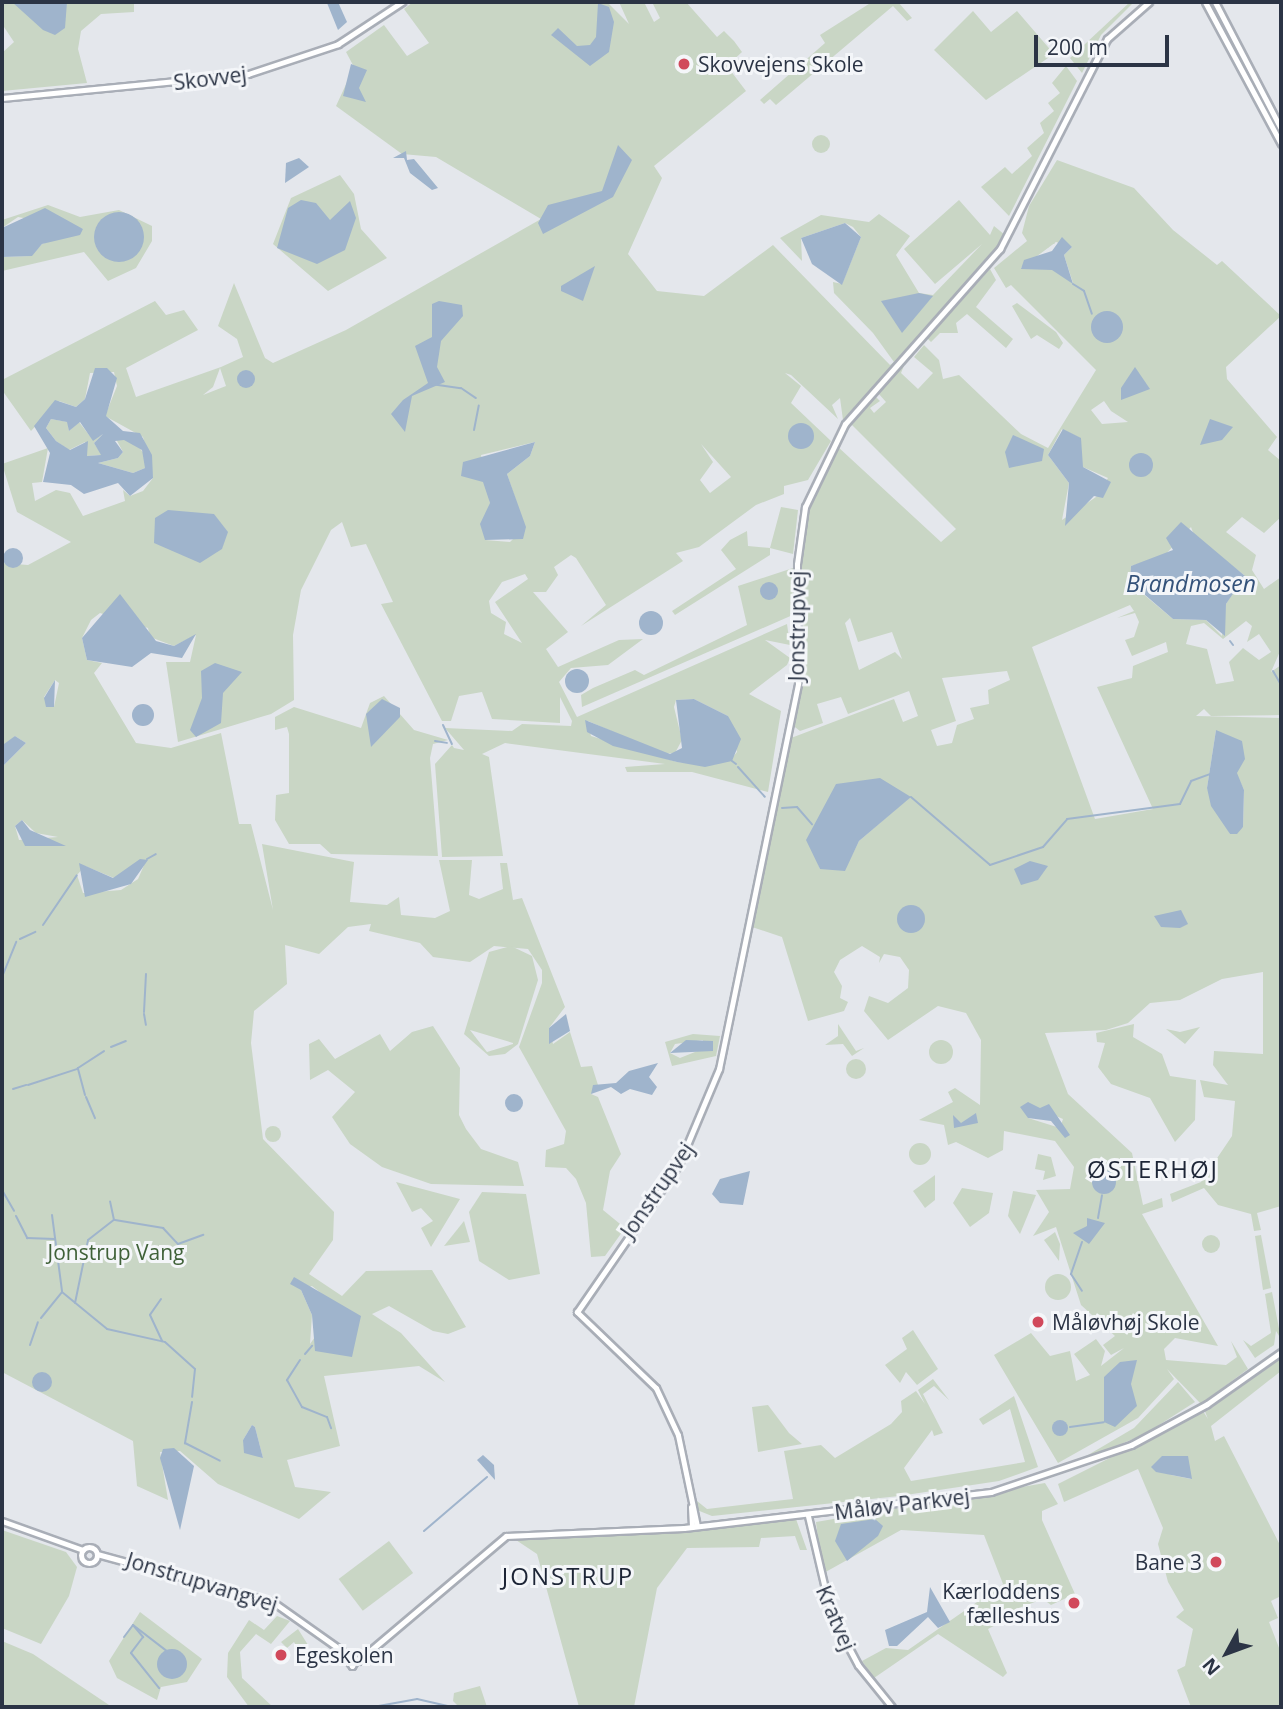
<!DOCTYPE html>
<meta charset="utf-8">
<style>
body{margin:0}
#map{position:relative;width:1283px;height:1709px;overflow:hidden;background:#e4e7ec;font-family:"Open Sans",sans-serif}
div>[style]{position:absolute}
.green>*{inset:0;background:#c9d6c5;transform-origin:0 0}
.round{border-radius:50%}
.water>*{inset:0;background:#9fb4cc}
.stream>*{height:2px;margin:-1px;padding:0 1px;transform-origin:1px;border-radius:1px;background:#9fb4cc}
.roads{filter:drop-shadow(2px 0 #a9aeb7) drop-shadow(-2px 0 #a9aeb7) drop-shadow(0 2px #a9aeb7) drop-shadow(0 -2px #a9aeb7)}
.secondary>*{height:5px;margin:-2.5px;padding:0 2.5px;transform-origin:2.5px;border-radius:2.5px;background:#fff}
.secondary>.ring{margin:-2.5px;padding:0;box-sizing:content-box;background:none;border:5px solid #fff;border-radius:50%}
.dots>*{width:19px;height:19px;translate:-50% -50%;box-sizing:border-box;border:4px solid #f4f6f9;border-radius:50%}
span{translate:-50% -50%;white-space:nowrap;text-align:center;line-height:1.15;-webkit-text-stroke:6px #f4f6f9;paint-order:stroke}
.poi-label{font-size:21px;color:#2b3445}
.left{translate:0 -50%;text-align:left}
.right{translate:-100% -50%;text-align:right}
.street-label{font-size:21px;color:#2b3445}
.park-label{font-size:21px;color:#3f6138}
.water-label{font-size:23px;color:#34527a;font-style:italic}
.quarter-label{font-size:24px;color:#1d2536;letter-spacing:2px}
.frame{position:absolute;inset:0;border:4px solid #2b3445;pointer-events:none}
.north{position:absolute;left:1192px;top:1618px;width:70px;height:70px;-webkit-text-stroke:5px #f4f6f9;paint-order:stroke;rotate:229deg;font-size:19px;font-weight:700;line-height:28px;text-align:center;color:#2b3445}
.north::after{content:'';display:block;margin:auto;width:24px;height:32px;background:#2b3445;clip-path:polygon(50% 0,100% 100%,50% 72%,0 100%)}
.scale{position:absolute;left:1034px;top:35px;width:135px;height:32px;box-sizing:border-box;border:4px solid #2b3445;border-top:0;padding-left:9px;font-size:21px;line-height:24px;white-space:nowrap;color:#2b3445;-webkit-text-stroke:5px #f4f6f9;paint-order:stroke}
</style>
<div id="map">
<div class="green">
<i style="clip-path:polygon(2px 2px,134px 2px,134px 12px,101px 14px,81px 31px,78px 49px,87px 83px,2px 91px,2px 53px,14px 42px,2px 24px)"></i>
<i style="clip-path:polygon(evenodd,413px 2px,607px 2px,629px 24px,619px 2px,644px 2px,654px 22px,660px 18px,652px 2px,686px 2px,717px 37px,724px 31px,734px 41px,742px 52px,727px 66px,746px 91px,654px 166px,662px 178px,628px 254px,657px 291px,704px 296px,773px 245px,890px 365px,894px 362px,873px 333px,834px 293px,833px 282px,842px 284px,861px 237px,853px 227px,845px 223px,801px 238px,802px 261px,780px 238px,821px 215px,869px 222px,879px 214px,910px 236px,896px 255px,919px 293px,933px 295px,982px 244px,935px 284px,904px 249px,959px 200px,990px 235px,994px 226px,1005px 235px,984px 266px,843px 420px,840px 398px,832px 405px,838px 419px,791px 375px,785px 373px,801px 386px,791px 403px,831px 441px,808px 480px,784px 486px,784px 494px,756px 505px,699px 547px,676px 553px,683px 561px,581px 626px,606px 605px,576px 558px,571px 555px,554px 567px,558px 575px,546px 592px,533px 592px,568px 632px,546px 649px,558px 667px,619px 640px,643px 639px,608px 665px,571px 668px,559px 682px,577px 717px,787px 624px,790px 645px,765px 640px,790px 658px,787px 665px,749px 694px,781px 711px,768px 792px,692px 772px,627px 772px,625px 767px,665px 764px,505px 743px,482px 754px,489px 757px,503px 856px,442px 857px,435px 764px,452px 745px,454px 748px,464px 750px,445px 728px,512px 731px,522px 724px,571px 726px,572px 721px,560px 697px,560px 723px,492px 719px,482px 692px,459px 696px,451px 721px,442px 721px,381px 604px,393px 602px,366px 544px,351px 547px,342px 522px,331px 530px,301px 590px,293px 635px,294px 700px,271px 714px,178px 742px,166px 662px,190px 662px,196px 635px,174px 646px,150px 637px,148px 628px,100px 613px,91px 620px,82px 638px,87px 660px,102px 663px,94px 673px,136px 743px,171px 748px,221px 733px,239px 824px,251px 824px,273px 910px,262px 844px,354px 862px,350px 902px,387px 905px,399px 897px,401px 915px,435px 918px,450px 911px,439px 860px,472px 860px,469px 895px,479px 899px,503px 889px,500px 863px,507px 863px,513px 900px,522px 898px,565px 1007px,549px 1028px,553px 1044px,570px 1032px,581px 1067px,592px 1066px,598px 1085px,591px 1094px,598px 1097px,621px 1154px,610px 1171px,603px 1210px,625px 1228px,605px 1256px,591px 1257px,586px 1203px,576px 1179px,566px 1168px,545px 1167px,546px 1150px,564px 1144px,566px 1131px,519px 1047px,542px 983px,542px 970px,528px 949px,494px 946px,470px 962px,433px 957px,420px 943px,369px 931px,371px 924px,348px 927px,319px 954px,285px 945px,287px 984px,254px 1011px,251px 1043px,263px 1139px,334px 1212px,333px 1240px,309px 1274px,342px 1296px,366px 1271px,432px 1270px,466px 1327px,448px 1334px,433px 1331px,389px 1306px,372px 1314px,401px 1333px,445px 1382px,419px 1366px,324px 1376px,340px 1446px,287px 1460px,295px 1487px,331px 1492px,299px 1519px,218px 1484px,180px 1451px,160px 1452px,168px 1500px,137px 1486px,133px 1441px,2px 1372px,2px 767px,26px 743px,15px 736px,2px 755px,2px 563px,28px 565px,71px 542px,17px 512px,2px 464px,48px 448px,42px 482px,32px 483px,35px 501px,56px 490px,70px 493px,83px 516px,125px 501px,123px 490px,130px 496px,143px 491px,153px 478px,143px 437px,105px 416px,117px 386px,114px 372px,90px 373px,85px 399px,76px 407px,59px 401px,31px 431px,2px 390px,2px 380px,155px 301px,166px 315px,184px 310px,198px 330px,126px 368px,136px 397px,221px 367px,243px 357px,237px 339px,218px 326px,234px 283px,265px 358px,273px 363px,346px 330px,541px 219px,436px 157px,402px 154px,336px 106px,354px 67px,346px 52px,384px 25px,407px 56px,429px 43px,404px 9px,413px 2px,220px 368px,226px 386px,203px 395px,213px 387px,220px 368px,413px 2px,535px 442px,530px 456px,507px 474px,525px 527px,510px 542px,485px 540px,490px 503px,481px 455px,535px 442px,413px 2px,701px 444px,731px 477px,710px 493px,700px 480px,713px 462px,701px 444px,413px 2px,525px 574px,528px 579px,495px 602px,522px 643px,504px 634px,506px 622px,491px 613px,489px 601px,502px 582px,525px 574px,413px 2px,55px 680px,59px 683px,54px 707px,44px 697px,55px 680px,413px 2px,694px 699px,728px 716px,737px 752px,732px 758px,713px 765px,677px 762px,591px 736px,588px 721px,664px 754px,675px 753px,682px 740px,674px 707px,676px 700px,694px 699px,413px 2px,22px 820px,36px 833px,58px 837px,19px 840px,15px 826px,22px 820px,413px 2px,138px 862px,145px 863px,138px 879px,121px 890px,83px 893px,77px 875px,85px 866px,114px 878px,138px 862px,413px 2px,312px 1286px,337px 1306px,310px 1344px,312px 1315px,301px 1290px,312px 1286px,413px 2px,252px 1425px,255px 1427px,263px 1458px,243px 1440px,252px 1425px)"></i>
<i style="clip-path:polygon(872px 2px,898px 2px,912px 18px,907px 21px,893px 6px,776px 105px,770px 99px,764px 104px,760px 100px,825px 43px,820px 35px)"></i>
<i style="clip-path:polygon(1130px 2px,1133px 3px,1101px 35px,1082px 73px,1070px 58px)"></i>
<i style="clip-path:polygon(973px 11px,991px 32px,1017px 11px,1054px 54px,986px 100px,934px 50px)"></i>
<i style="clip-path:polygon(1066px 66px,1077px 81px,1009px 216px,981px 187px,1005px 167px,1012px 174px,1032px 156px,1027px 148px,1044px 133px,1040px 123px,1054px 111px,1048px 103px,1060px 93px,1052px 83px)"></i>
<i class="round" style="left:812px;top:135px;width:18px;height:18px"></i>
<i style="clip-path:polygon(evenodd,1057px 160px,1134px 188px,1173px 230px,1217px 265px,1222px 261px,1281px 316px,1226px 367px,1227px 379px,1277px 437px,1268px 450px,1281px 461px,1281px 517px,1264px 533px,1242px 517px,1226px 532px,1256px 555px,1252px 570px,1264px 589px,1281px 577px,1281px 649px,1271px 672px,1281px 665px,1281px 715px,1211px 716px,1204px 709px,1196px 716px,1281px 718px,1281px 1206px,1257px 1213px,1261px 1230px,1254px 1231px,1251px 1214px,1218px 1205px,1204px 1188px,1172px 1202px,1170px 1194px,1201px 1182px,1232px 1136px,1235px 1101px,1204px 1097px,1200px 1080px,1228px 1085px,1213px 1065px,1214px 1051px,1263px 1054px,1263px 972px,1222px 979px,1180px 1000px,1150px 1003px,1128px 1023px,1106px 1030px,1045px 1033px,1068px 1094px,1132px 1153px,1143px 1205px,1162px 1198px,1163px 1207px,1142px 1214px,1218px 1346px,1175px 1338px,1164px 1349px,1166px 1360px,1226px 1365px,1237px 1357px,1231px 1341px,1248px 1369px,1201px 1404px,1167px 1369px,1174px 1379px,1138px 1418px,1058px 1463px,994px 1355px,1031px 1333px,1050px 1356px,1070px 1351px,1076px 1381px,1090px 1375px,1074px 1354px,1096px 1339px,1105px 1351px,1101px 1366px,1124px 1348px,1111px 1355px,1103px 1345px,1115px 1336px,1081px 1305px,1056px 1227px,1033px 1236px,1049px 1212px,1036px 1190px,1070px 1189px,1074px 1167px,1055px 1141px,1004px 1131px,1003px 1150px,988px 1158px,956px 1142px,948px 1145px,944px 1125px,919px 1120px,953px 1102px,948px 1092px,955px 1088px,980px 1105px,981px 1040px,966px 1013px,938px 1006px,888px 1040px,864px 1011px,869px 996px,888px 1003px,908px 988px,909px 970px,900px 957px,884px 954px,879px 963px,880px 957px,862px 946px,840px 960px,834px 972px,842px 986px,840px 998px,848px 1002px,844px 1011px,808px 1021px,782px 937px,752px 927px,791px 738px,894px 699px,903px 722px,918px 716px,909px 691px,848px 714px,841px 697px,817px 704px,823px 723px,800px 731px,791px 724px,804px 655px,799px 563px,808px 505px,837px 446px,941px 542px,956px 529px,850px 423px,875px 396px,880px 401px,870px 408px,874px 413px,886px 402px,878px 393px,905px 363px,901px 373px,918px 389px,933px 373px,914px 357px,924px 345px,939px 360px,943px 379px,959px 375px,1021px 434px,1048px 448px,1096px 370px,1011px 285px,1006px 288px,994px 268px,1027px 241px,1022px 233px,1029px 206px,1057px 160px,1056px 242px,1072px 247px,1064px 255px,1073px 283px,1052px 269px,1021px 268px,1056px 242px,1057px 160px,1104px 401px,1111px 411px,1128px 422px,1102px 424px,1091px 410px,1104px 401px,1057px 160px,1062px 429px,1083px 467px,1108px 478px,1096px 497px,1062px 520px,1069px 483px,1048px 455px,1062px 429px,1057px 160px,1191px 527px,1195px 538px,1244px 575px,1226px 604px,1222px 636px,1206px 620px,1173px 619px,1130px 583px,1131px 566px,1164px 556px,1191px 527px,1057px 160px,1130px 605px,1134px 611px,1117px 618px,1135px 613px,1139px 622px,1134px 637px,1125px 640px,1132px 656px,1166px 642px,1168px 652px,1133px 666px,1132px 678px,1097px 687px,1153px 809px,1095px 819px,1032px 647px,1130px 605px,1057px 160px,850px 618px,858px 642px,892px 632px,902px 659px,895px 652px,859px 670px,845px 623px,850px 618px,1057px 160px,1246px 621px,1252px 626px,1247px 642px,1259px 634px,1271px 652px,1259px 660px,1243px 648px,1229px 662px,1234px 681px,1216px 684px,1207px 649px,1186px 644px,1191px 626px,1204px 623px,1223px 639px,1246px 621px,1057px 160px,1007px 671px,1010px 680px,988px 690px,989px 704px,970px 708px,974px 719px,957px 725px,952px 743px,937px 746px,931px 730px,956px 721px,942px 678px,1007px 671px,1057px 160px,1216px 730px,1244px 790px,1243px 827px,1230px 834px,1207px 788px,1216px 730px,1057px 160px,910px 797px,859px 841px,847px 865px,820px 869px,816px 858px,910px 797px,1057px 160px,1029px 1104px,1063px 1119px,1060px 1128px,1028px 1118px,1029px 1104px)"></i>
<i style="clip-path:polygon(340px 175px,354px 194px,361px 229px,387px 258px,328px 291px,273px 244px,291px 198px)"></i>
<i style="clip-path:polygon(48px 205px,80px 217px,119px 210px,152px 226px,152px 241px,136px 268px,108px 281px,84px 252px,2px 271px,2px 257px,31px 256px,42px 244px,83px 229px,18px 217px,2px 228px,2px 220px)"></i>
<i style="clip-path:polygon(990px 269px,996px 280px,976px 307px,1013px 339px,1006px 348px,967px 314px,956px 323px,958px 333px,940px 333px,931px 342px,927px 338px)"></i>
<i style="clip-path:polygon(1017px 303px,1056px 332px,1063px 343px,1059px 349px,1037px 335px,1031px 339px,1012px 306px)"></i>
<i style="clip-path:polygon(51px 419px,68px 422px,69px 431px,79px 422px,93px 440px,103px 434px,94px 443px,102px 455px,87px 456px,85px 442px,69px 450px,56px 441px,46px 428px)"></i>
<i style="clip-path:polygon(116px 439px,134px 441px,146px 456px,145px 468px,133px 473px,98px 463px,118px 458px,123px 452px)"></i>
<i style="clip-path:polygon(781px 507px,798px 510px,793px 554px,770px 548px,770px 555px,675px 615px,672px 611px,736px 569px,721px 550px,730px 540px,747px 531px,748px 546px,770px 548px)"></i>
<i style="clip-path:polygon(793px 568px,795px 614px,582px 707px,581px 695px,593px 688px,635px 670px,644px 675px,747px 625px,738px 586px)"></i>
<i style="clip-path:polygon(384px 696px,414px 730px,448px 740px,433px 744px,430px 758px,438px 856px,331px 854px,320px 844px,289px 844px,275px 820px,276px 795px,289px 793px,289px 734px,287px 727px,275px 730px,275px 717px,294px 707px,361px 728px,370px 703px)"></i>
<i style="clip-path:polygon(evenodd,511px 946px,532px 956px,538px 980px,518px 1044px,505px 1054px,489px 1056px,464px 1034px,489px 952px,511px 946px,470px 1030px,513px 1043px,513px 1044px,487px 1052px,470px 1030px)"></i>
<i style="clip-path:polygon(838px 1024px,856px 1051px,864px 1048px,852px 1056px,843px 1044px,825px 1045px,838px 1036px)"></i>
<i style="clip-path:polygon(1134px 1024px,1133px 1037px,1162px 1054px,1170px 1076px,1196px 1080px,1195px 1120px,1175px 1142px,1150px 1098px,1111px 1084px,1098px 1067px,1105px 1043px,1097px 1042px,1096px 1033px)"></i>
<i style="clip-path:polygon(433px 1026px,460px 1068px,459px 1115px,466px 1129px,481px 1149px,518px 1162px,524px 1186px,431px 1184px,382px 1167px,350px 1144px,332px 1117px,355px 1092px,328px 1070px,310px 1080px,309px 1044px,319px 1039px,335px 1059px,380px 1034px,390px 1051px,412px 1032px)"></i>
<i style="clip-path:polygon(1200px 1027px,1185px 1044px,1166px 1029px,1180px 1032px)"></i>
<i style="clip-path:polygon(evenodd,693px 1034px,720px 1036px,716px 1056px,672px 1066px,665px 1042px,693px 1034px,703px 1040px,700px 1050px,680px 1058px,670px 1053px,675px 1044px,703px 1040px)"></i>
<i class="round" style="left:929px;top:1040px;width:24px;height:24px"></i>
<i class="round" style="left:846px;top:1059px;width:20px;height:20px"></i>
<i class="round" style="left:265px;top:1126px;width:16px;height:16px"></i>
<i class="round" style="left:909px;top:1143px;width:22px;height:22px"></i>
<i style="clip-path:polygon(1038px 1154px,1051px 1157px,1056px 1176px,1043px 1180px,1045px 1171px,1035px 1169px)"></i>
<i style="clip-path:polygon(935px 1175px,935px 1200px,925px 1208px,913px 1191px)"></i>
<i style="clip-path:polygon(396px 1182px,460px 1199px,431px 1247px,421px 1228px,433px 1221px,421px 1208px,412px 1212px)"></i>
<i style="clip-path:polygon(962px 1188px,993px 1193px,989px 1213px,970px 1227px,953px 1203px)"></i>
<i style="clip-path:polygon(1013px 1191px,1036px 1195px,1020px 1234px,1008px 1216px)"></i>
<i style="clip-path:polygon(482px 1192px,526px 1194px,540px 1274px,509px 1280px,479px 1261px,469px 1212px)"></i>
<i style="clip-path:polygon(464px 1221px,470px 1242px,444px 1246px)"></i>
<i style="clip-path:polygon(1055px 1232px,1060px 1244px,1059px 1261px,1044px 1240px)"></i>
<i class="round" style="left:1202px;top:1235px;width:18px;height:18px"></i>
<i style="clip-path:polygon(1261px 1235px,1271px 1288px,1263px 1290px,1255px 1236px)"></i>
<i class="round" style="left:1045px;top:1274px;width:26px;height:26px"></i>
<i style="clip-path:polygon(1272px 1292px,1281px 1339px,1276px 1331px,1274px 1345px,1255px 1358px,1243px 1340px,1251px 1346px,1271px 1333px,1265px 1294px)"></i>
<i style="clip-path:polygon(913px 1330px,938px 1369px,917px 1385px,906px 1372px,900px 1383px,885px 1365px,907px 1349px,902px 1338px)"></i>
<i style="clip-path:polygon(evenodd,1281px 1355px,1281px 1371px,1211px 1426px,1215px 1441px,1224px 1436px,1281px 1547px,1281px 1596px,1271px 1601px,1278px 1618px,1269px 1622px,1281px 1653px,1281px 1707px,1191px 1707px,1177px 1670px,1185px 1666px,1193px 1629px,1176px 1617px,1184px 1610px,1168px 1582px,1158px 1544px,1163px 1528px,1138px 1469px,1064px 1502px,1058px 1484px,1203px 1411px,1208px 1419px,1204px 1409px,1281px 1355px,1162px 1456px,1181px 1456px,1191px 1479px,1171px 1475px,1162px 1456px)"></i>
<i style="clip-path:polygon(933px 1379px,949px 1400px,934px 1386px,923px 1394px,943px 1433px,934px 1436px,932px 1430px,904px 1468px,911px 1481px,1025px 1462px,1010px 1409px,983px 1425px,979px 1419px,1014px 1396px,1038px 1467px,999px 1481px,899px 1496px,712px 1516px,697px 1510px,697px 1501px,707px 1509px,793px 1499px,784px 1451px,821px 1445px,835px 1458px,891px 1424px,902px 1412px,901px 1401px,916px 1391px,925px 1404px,918px 1390px)"></i>
<i style="clip-path:polygon(1178px 1382px,1195px 1402px,1145px 1434px,1071px 1465px,1134px 1428px)"></i>
<i style="clip-path:polygon(768px 1405px,789px 1433px,802px 1444px,758px 1452px,752px 1407px)"></i>
<i style="clip-path:polygon(1045px 1483px,1058px 1504px,1042px 1511px,1042px 1520px,1075px 1594px,1051px 1605px,1043px 1599px,1016px 1609px,1020px 1624px,1007px 1619px,988px 1629px,1007px 1673px,1003px 1677px,938px 1634px,874px 1678px,862px 1661px,886px 1648px,908px 1650px,1003px 1584px,984px 1535px,901px 1530px,822px 1574px,816px 1522px)"></i>
<i style="clip-path:polygon(796px 1519px,807px 1550px,800px 1550px,795px 1536px,761px 1538px,759px 1547px,687px 1548px,657px 1588px,634px 1707px,579px 1707px,537px 1554px,516px 1540px)"></i>
<i style="clip-path:polygon(2px 1530px,66px 1552px,77px 1567px,69px 1596px,41px 1644px,2px 1628px)"></i>
<i style="left:389px;top:1541px;width:40px;height:63px;rotate:53deg"></i>
<i style="clip-path:polygon(140px 1612px,202px 1659px,187px 1682px,161px 1687px,157px 1700px,117px 1678px,109px 1661px)"></i>
<i style="clip-path:polygon(277px 1616px,290px 1621px,271px 1644px,256px 1634px,240px 1652px,242px 1678px,273px 1707px,249px 1707px,227px 1677px,228px 1653px,249px 1620px,264px 1630px)"></i>
<i style="clip-path:polygon(298px 1629px,308px 1645px,300px 1652px,294px 1642px,287px 1648px,281px 1642px)"></i>
<i style="clip-path:polygon(2px 1641px,33px 1654px,112px 1707px,2px 1707px)"></i>
<i style="clip-path:polygon(480px 1686px,487px 1707px,459px 1707px,453px 1701px,454px 1693px)"></i>
</div>
<div class="water">
<i style="clip-path:polygon(12px 2px,67px 2px,65px 28px,55px 35px,43px 30px)"></i>
<i style="clip-path:polygon(338px 2px,347px 22px,338px 30px,327px 3px)"></i>
<i style="clip-path:polygon(598px 3px,609px 7px,614px 22px,609px 52px,590px 66px,551px 35px,558px 28px,577px 46px,590px 45px,596px 37px)"></i>
<i style="clip-path:polygon(351px 64px,367px 70px,359px 88px,366px 102px,343px 96px)"></i>
<i style="clip-path:polygon(618px 145px,632px 160px,613px 197px,543px 234px,538px 223px,548px 205px,602px 191px)"></i>
<i style="clip-path:polygon(406px 151px,407px 160px,414px 159px,438px 188px,432px 190px,410px 173px,404px 158px,393px 158px)"></i>
<i style="clip-path:polygon(299px 158px,309px 167px,285px 183px,286px 163px)"></i>
<i style="clip-path:polygon(301px 200px,316px 203px,330px 220px,350px 201px,356px 218px,345px 250px,317px 264px,277px 248px,288px 208px)"></i>
<i style="clip-path:polygon(45px 208px,83px 229px,80px 235px,42px 244px,32px 256px,2px 257px,2px 228px)"></i>
<i class="round" style="left:94px;top:212px;width:50px;height:50px"></i>
<i style="clip-path:polygon(845px 223px,861px 237px,842px 285px,812px 264px,801px 238px)"></i>
<i style="clip-path:polygon(1062px 237px,1072px 247px,1064px 255px,1073px 284px,1052px 270px,1021px 269px,1024px 260px,1052px 251px)"></i>
<i style="clip-path:polygon(595px 266px,583px 301px,561px 291px,561px 286px)"></i>
<i style="clip-path:polygon(919px 293px,933px 296px,902px 333px,881px 301px)"></i>
<i style="clip-path:polygon(439px 301px,462px 305px,463px 316px,441px 341px,437px 367px,445px 382px,412px 396px,405px 432px,391px 414px,403px 400px,428px 383px,415px 346px,432px 337px,432px 304px)"></i>
<i class="round" style="left:1091px;top:311px;width:32px;height:32px"></i>
<i style="clip-path:polygon(1135px 367px,1150px 389px,1121px 400px,1121px 388px)"></i>
<i style="clip-path:polygon(evenodd,95px 368px,107px 368px,117px 378px,106px 416px,123px 431px,140px 433px,152px 455px,153px 478px,130px 496px,118px 483px,84px 494px,71px 485px,43px 482px,50px 453px,34px 426px,55px 400px,76px 407px,85px 399px,95px 368px,51px 419px,67px 422px,69px 431px,80px 422px,93px 441px,103px 434px,94px 443px,101px 455px,87px 456px,88px 441px,70px 450px,56px 441px,46px 428px,51px 419px,95px 368px,124px 440px,142px 450px,145px 468px,133px 473px,98px 463px,118px 458px,123px 452px,115px 441px,124px 440px)"></i>
<i class="round" style="left:237px;top:370px;width:18px;height:18px"></i>
<i style="clip-path:polygon(1210px 419px,1233px 427px,1222px 440px,1200px 445px)"></i>
<i class="round" style="left:788px;top:423px;width:26px;height:26px"></i>
<i style="clip-path:polygon(1063px 429px,1081px 438px,1083px 467px,1111px 482px,1103px 498px,1094px 496px,1065px 526px,1069px 483px,1048px 455px)"></i>
<i style="clip-path:polygon(1013px 435px,1044px 449px,1042px 461px,1009px 468px,1005px 452px)"></i>
<i style="clip-path:polygon(535px 442px,530px 456px,507px 474px,526px 527px,523px 539px,485px 540px,480px 524px,490px 503px,483px 482px,461px 476px,463px 462px)"></i>
<i class="round" style="left:1129px;top:453px;width:24px;height:24px"></i>
<i style="clip-path:polygon(168px 510px,214px 514px,228px 532px,222px 549px,200px 563px,154px 543px,155px 518px)"></i>
<i style="clip-path:polygon(1181px 522px,1245px 576px,1226px 604px,1225px 636px,1206px 620px,1173px 619px,1130px 582px,1131px 566px,1173px 550px,1166px 538px)"></i>
<i class="round" style="left:3px;top:548px;width:20px;height:20px"></i>
<i class="round" style="left:760px;top:582px;width:18px;height:18px"></i>
<i style="clip-path:polygon(120px 594px,156px 641px,174px 646px,196px 634px,182px 658px,151px 653px,132px 667px,87px 660px,82px 638px)"></i>
<i class="round" style="left:639px;top:611px;width:24px;height:24px"></i>
<i style="clip-path:polygon(215px 663px,242px 672px,223px 693px,221px 723px,196px 737px,190px 730px,202px 698px,201px 671px)"></i>
<i class="round" style="left:565px;top:669px;width:24px;height:24px"></i>
<i style="clip-path:polygon(55px 680px,54px 707px,46px 707px,44px 698px)"></i>
<i style="clip-path:polygon(382px 699px,400px 708px,400px 717px,371px 747px,366px 714px)"></i>
<i style="clip-path:polygon(694px 699px,728px 716px,741px 739px,732px 761px,705px 767px,677px 762px,613px 746px,587px 732px,585px 720px,670px 754px,682px 748px,676px 700px)"></i>
<i class="round" style="left:132px;top:704px;width:22px;height:22px"></i>
<i style="clip-path:polygon(1216px 730px,1242px 741px,1245px 759px,1237px 773px,1244px 790px,1243px 827px,1237px 834px,1230px 834px,1211px 806px,1207px 788px)"></i>
<i style="clip-path:polygon(15px 736px,26px 743px,2px 767px,4px 744px)"></i>
<i style="clip-path:polygon(880px 778px,911px 797px,859px 841px,845px 871px,820px 869px,806px 840px,836px 784px)"></i>
<i style="clip-path:polygon(22px 820px,30px 830px,66px 846px,25px 846px,15px 826px)"></i>
<i style="clip-path:polygon(140px 859px,148px 860px,131px 884px,85px 897px,79px 863px,113px 878px)"></i>
<i style="clip-path:polygon(1030px 861px,1048px 866px,1038px 880px,1021px 885px,1014px 869px)"></i>
<i class="round" style="left:897px;top:905px;width:28px;height:28px"></i>
<i style="clip-path:polygon(1181px 910px,1188px 924px,1180px 928px,1161px 927px,1154px 916px)"></i>
<i style="clip-path:polygon(566px 1014px,570px 1031px,549px 1044px,549px 1028px)"></i>
<i style="clip-path:polygon(686px 1040px,713px 1041px,713px 1051px,670px 1053px)"></i>
<i style="clip-path:polygon(658px 1063px,649px 1077px,657px 1087px,652px 1095px,630px 1089px,621px 1094px,611px 1087px,591px 1094px,593px 1085px,616px 1083px,629px 1071px)"></i>
<i class="round" style="left:505px;top:1094px;width:18px;height:18px"></i>
<i style="clip-path:polygon(1028px 1102px,1040px 1108px,1049px 1104px,1070px 1135px,1065px 1138px,1051px 1121px,1028px 1118px,1020px 1107px)"></i>
<i style="clip-path:polygon(976px 1113px,978px 1123px,954px 1128px,953px 1115px,961px 1123px)"></i>
<i class="round" style="left:1092px;top:1170px;width:24px;height:24px"></i>
<i style="clip-path:polygon(750px 1171px,743px 1205px,720px 1203px,712px 1194px,720px 1179px)"></i>
<i style="clip-path:polygon(1087px 1218px,1105px 1223px,1089px 1244px,1073px 1233px,1087px 1226px)"></i>
<i style="clip-path:polygon(294px 1277px,361px 1316px,352px 1357px,315px 1351px,312px 1315px,301px 1290px,290px 1284px)"></i>
<i style="clip-path:polygon(1137px 1360px,1131px 1384px,1137px 1406px,1115px 1427px,1104px 1422px,1104px 1377px,1120px 1362px)"></i>
<i class="round" style="left:32px;top:1372px;width:20px;height:20px"></i>
<i class="round" style="left:1052px;top:1420px;width:16px;height:16px"></i>
<i style="clip-path:polygon(252px 1425px,255px 1427px,263px 1458px,244px 1453px,243px 1440px)"></i>
<i style="clip-path:polygon(174px 1448px,194px 1466px,180px 1530px,160px 1458px,163px 1449px)"></i>
<i style="clip-path:polygon(483px 1455px,494px 1465px,495px 1480px,477px 1460px)"></i>
<i style="clip-path:polygon(1162px 1456px,1188px 1456px,1192px 1479px,1156px 1472px,1151px 1467px)"></i>
<i style="clip-path:polygon(875px 1519px,883px 1526px,878px 1536px,847px 1561px,835px 1541px,841px 1524px)"></i>
<i style="clip-path:polygon(930px 1587px,950px 1622px,938px 1628px,928px 1617px,897px 1646px,889px 1646px,885px 1630px,927px 1612px)"></i>
<i class="round" style="left:157px;top:1649px;width:30px;height:30px"></i>
</div>
<div class="stream">
<i style="left:1073px;top:284px;width:13px;rotate:32deg"></i>
<i style="left:1084px;top:291px;width:24px;rotate:71deg"></i>
<i style="left:431px;top:384px;width:30px;rotate:8deg"></i>
<i style="left:461px;top:388px;width:18px;rotate:34deg"></i>
<i style="left:474px;top:430px;width:25px;rotate:-79deg"></i>
<i style="left:1230px;top:641px;width:5px;rotate:53deg"></i>
<i style="left:1273px;top:671px;width:16px;rotate:60deg"></i>
<i style="left:443px;top:725px;width:21px;rotate:65deg"></i>
<i style="left:435px;top:741px;width:12px;rotate:9deg"></i>
<i style="left:732px;top:761px;width:5px;rotate:37deg"></i>
<i style="left:738px;top:767px;width:40px;rotate:48deg"></i>
<i style="left:911px;top:797px;width:104px;rotate:40.7deg"></i>
<i style="left:990px;top:865px;width:56px;rotate:-18.8deg"></i>
<i style="left:1043px;top:847px;width:37px;rotate:-49deg"></i>
<i style="left:1067px;top:819px;width:114px;rotate:-7.6deg"></i>
<i style="left:1180px;top:804px;width:25px;rotate:-64deg"></i>
<i style="left:1191px;top:781px;width:20px;rotate:-20deg"></i>
<i style="left:782px;top:808px;width:15px;rotate:-4deg"></i>
<i style="left:797px;top:807px;width:23px;rotate:49deg"></i>
<i style="left:147px;top:859px;width:10px;rotate:-29deg"></i>
<i style="left:43px;top:925px;width:60px;rotate:-55.8deg"></i>
<i style="left:20px;top:939px;width:17px;rotate:-25deg"></i>
<i style="left:2px;top:977px;width:38px;rotate:-68deg"></i>
<i style="left:144px;top:1012px;width:38px;rotate:-87deg"></i>
<i style="left:144px;top:1014px;width:11px;rotate:80deg"></i>
<i style="left:111px;top:1047px;width:16px;rotate:-22deg"></i>
<i style="left:28px;top:1085px;width:52px;rotate:-18.1deg"></i>
<i style="left:13px;top:1089px;width:14px;rotate:-17deg"></i>
<i style="left:85px;top:1095px;width:28px;rotate:-105deg"></i>
<i style="left:78px;top:1068px;width:31px;rotate:-33deg"></i>
<i style="left:86px;top:1097px;width:23px;rotate:67deg"></i>
<i style="left:2px;top:1160px;width:30px;rotate:90deg"></i>
<i style="left:2px;top:1190px;width:24px;rotate:60deg"></i>
<i style="left:52px;top:1215px;width:77px;rotate:82.5deg"></i>
<i style="left:16px;top:1216px;width:25px;rotate:63deg"></i>
<i style="left:27px;top:1238px;width:28px;rotate:2deg"></i>
<i style="left:1098px;top:1218px;width:23px;rotate:-80deg"></i>
<i style="left:115px;top:1220px;width:49px;rotate:9.5deg"></i>
<i style="left:163px;top:1228px;width:22px;rotate:47deg"></i>
<i style="left:178px;top:1244px;width:27px;rotate:-20deg"></i>
<i style="left:1082px;top:1242px;width:34px;rotate:109deg"></i>
<i style="left:1071px;top:1274px;width:20px;rotate:57deg"></i>
<i style="left:161px;top:1299px;width:19px;rotate:125deg"></i>
<i style="left:150px;top:1315px;width:29px;rotate:65deg"></i>
<i style="left:75px;top:1303px;width:64px;rotate:-78.3deg"></i>
<i style="left:88px;top:1240px;width:33px;rotate:-38deg"></i>
<i style="left:114px;top:1220px;width:19px;rotate:-102deg"></i>
<i style="left:41px;top:1318px;width:33px;rotate:-51deg"></i>
<i style="left:62px;top:1292px;width:58px;rotate:39.4deg"></i>
<i style="left:107px;top:1329px;width:59px;rotate:12.6deg"></i>
<i style="left:165px;top:1342px;width:40px;rotate:42deg"></i>
<i style="left:195px;top:1369px;width:28px;rotate:96deg"></i>
<i style="left:30px;top:1345px;width:24px;rotate:-71deg"></i>
<i style="left:305px;top:1354px;width:11px;rotate:-49deg"></i>
<i style="left:300px;top:1360px;width:24px;rotate:123deg"></i>
<i style="left:287px;top:1380px;width:31px;rotate:61deg"></i>
<i style="left:302px;top:1407px;width:27px;rotate:22deg"></i>
<i style="left:327px;top:1417px;width:12px;rotate:70deg"></i>
<i style="left:192px;top:1402px;width:42px;rotate:99.7deg"></i>
<i style="left:185px;top:1443px;width:39px;rotate:27deg"></i>
<i style="left:1070px;top:1427px;width:34px;rotate:-8deg"></i>
<i style="left:424px;top:1531px;width:83px;rotate:-40.6deg"></i>
<i style="left:133px;top:1625px;width:16px;rotate:50deg"></i>
<i style="left:143px;top:1637px;width:20px;rotate:127deg"></i>
<i style="left:131px;top:1653px;width:45px;rotate:51.3deg"></i>
<i style="left:124px;top:1637px;width:15px;rotate:-53deg"></i>
<i style="left:133px;top:1625px;width:44px;rotate:37.6deg"></i>
<i style="left:373px;top:1707px;width:45px;rotate:-10.3deg"></i>
<i style="left:417px;top:1699px;width:37px;rotate:13deg"></i>
</div>
<div class="roads">
<div class="secondary">
<i style="left:1205px;top:2px;width:161px;rotate:61.8deg"></i>
<i style="left:1215px;top:2px;width:143px;rotate:62.5deg"></i>
<i style="left:2px;top:98px;width:247px;rotate:-5.6deg"></i>
<i style="left:248px;top:74px;width:95px;rotate:-18.4deg"></i>
<i style="left:338px;top:44px;width:77px;rotate:-33.3deg"></i>
<i style="left:691px;top:1507px;width:20px;rotate:87deg"></i>
<i style="left:808px;top:1516px;width:101px;rotate:76.8deg"></i>
<i style="left:831px;top:1614px;width:58px;rotate:62.1deg"></i>
<i style="left:858px;top:1665px;width:54px;rotate:51deg"></i>
<i style="left:2px;top:1521px;width:86px;rotate:19.7deg"></i>
<i style="left:697px;top:1526px;width:93px;rotate:-101.8deg"></i>
<i style="left:678px;top:1435px;width:52px;rotate:-115.1deg"></i>
<i style="left:656px;top:1388px;width:110px;rotate:-136.1deg"></i>
<i style="left:577px;top:1312px;width:180px;rotate:-55.4deg"></i>
<i style="left:679px;top:1164px;width:103px;rotate:-67.2deg"></i>
<i style="left:719px;top:1069px;width:394px;rotate:-78.4deg"></i>
<i style="left:798px;top:683px;width:119px;rotate:-90.5deg"></i>
<i style="left:797px;top:564px;width:58px;rotate:-82deg"></i>
<i style="left:805px;top:507px;width:92px;rotate:-64.3deg"></i>
<i style="left:845px;top:424px;width:234px;rotate:-48.5deg"></i>
<i style="left:1000px;top:249px;width:236px;rotate:-63deg"></i>
<i style="left:1107px;top:39px;width:56px;rotate:-41.4deg"></i>
<i class="ring" style="left:81px;top:1547px;width:11px;height:11px"></i>
<i style="left:97px;top:1554px;width:182px;rotate:15.3deg"></i>
<i style="left:273px;top:1602px;width:97px;rotate:35.3deg"></i>
<i style="left:340px;top:1651px;width:19px;rotate:51deg"></i>
<i style="left:352px;top:1666px;width:8px;rotate:-60deg"></i>
<i style="left:358px;top:1661px;width:194px;rotate:-40.2deg"></i>
<i style="left:506px;top:1536px;width:178px;rotate:-2.6deg"></i>
<i style="left:684px;top:1528px;width:309px;rotate:-6.7deg"></i>
<i style="left:991px;top:1492px;width:148px;rotate:-18.6deg"></i>
<i style="left:1131px;top:1445px;width:86px;rotate:-28.3deg"></i>
<i style="left:1207px;top:1404px;width:90px;rotate:-35.1deg"></i>
</div>
</div>
<div class="dots">
<i style="left:684px;top:64px;background:#d1495b"></i>
<i style="left:1038px;top:1322px;background:#d1495b"></i>
<i style="left:1216px;top:1562px;background:#d1495b"></i>
<i style="left:1074px;top:1603px;background:#d1495b"></i>
<i style="left:281px;top:1655px;background:#d1495b"></i>
</div>
<div class="poi-label">
<span class="left" style="left:698px;top:64px">Skovvejens Skole</span>
<span class="left" style="left:1052px;top:1322px">Måløvhøj Skole</span>
<span class="right" style="left:1202px;top:1562px">Bane 3</span>
<span class="right" style="left:1060px;top:1603px">Kærloddens<br>fælleshus</span>
<span class="left" style="left:295px;top:1655px">Egeskolen</span>
</div>
<div class="street-label">
<span style="left:210px;top:78px;rotate:-7deg">Skovvej</span>
<span style="left:797px;top:626px;rotate:-89deg">Jonstrupvej</span>
<span style="left:657px;top:1190px;rotate:-55deg">Jonstrupvej</span>
<span style="left:902px;top:1504px;rotate:-7deg">Måløv Parkvej</span>
<span style="left:202px;top:1582px;rotate:17deg">Jonstrupvangvej</span>
<span style="left:836px;top:1618px;rotate:67deg">Kratvej</span>
</div>
<div class="park-label">
<span style="left:116px;top:1252px">Jonstrup Vang</span>
</div>
<div class="water-label">
<span style="left:1191px;top:583px">Brandmosen</span>
</div>
<div class="quarter-label">
<span style="left:1153px;top:1169px">ØSTERHØJ</span>
<span style="left:568px;top:1576px">JONSTRUP</span>
</div>
<div class="frame"></div>
<div class="north">N</div>
<div class="scale">200 m</div>
</div>
